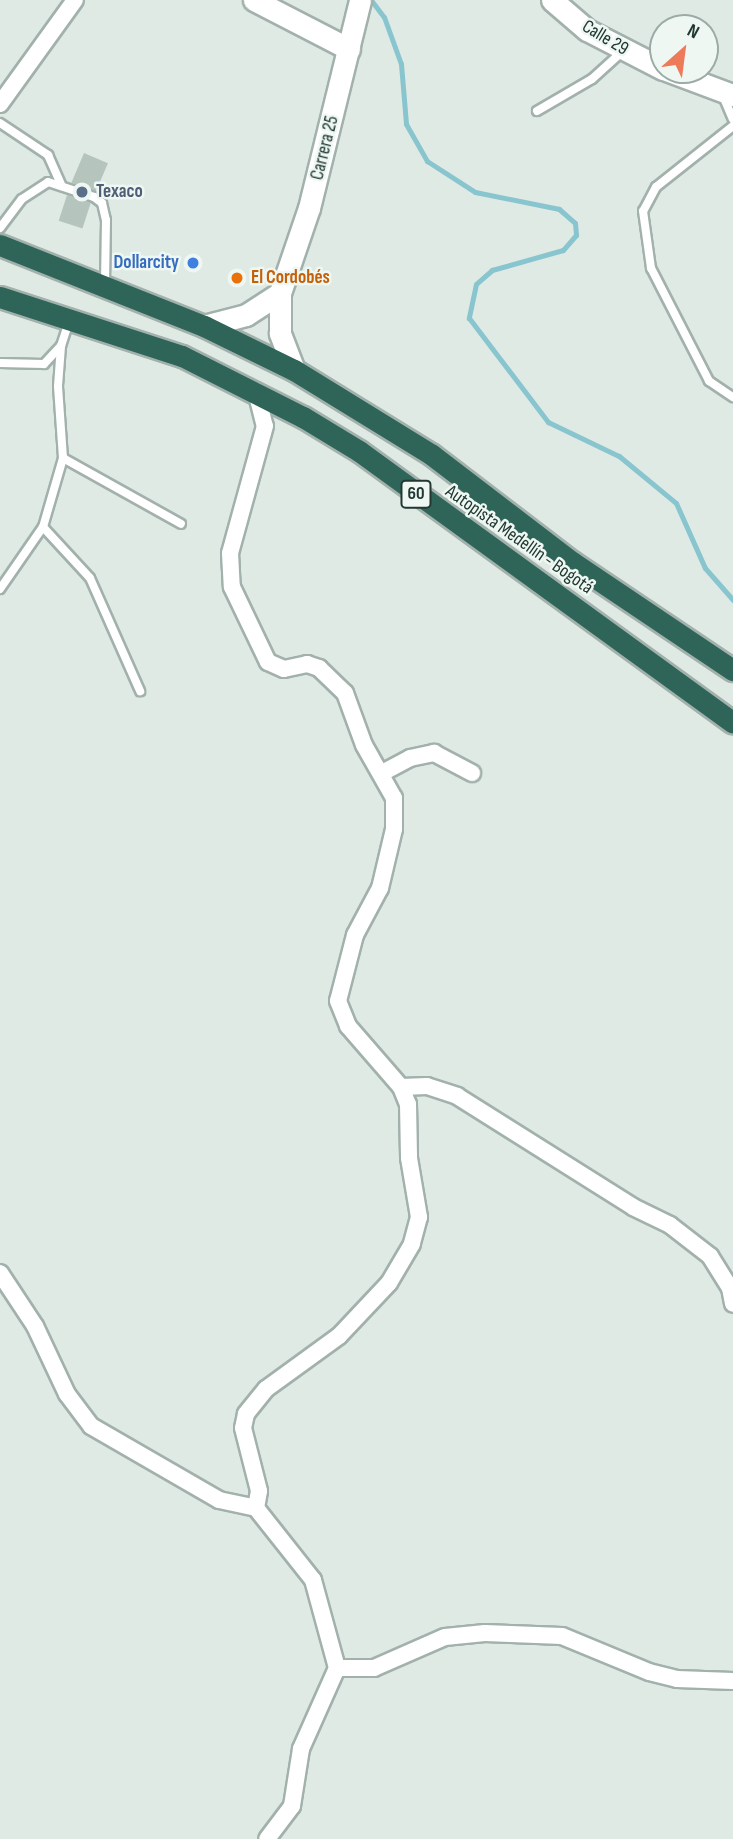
<!DOCTYPE html>
<meta charset="utf-8">
<style>
body{margin:0}
#map{position:relative;width:733px;height:1839px;overflow:hidden;background:#dfeae5;font-family:"Sofia Sans Condensed",sans-serif}
div>[style]{position:absolute}
.stream>*{height:5px;margin:-2.5px;padding:0 2.5px;transform-origin:2.5px;border-radius:2.5px;background:#88c5ce}
.building>*{inset:0;background:#b5c5be;transform-origin:0 0}
.roads{filter:drop-shadow(2px 0 #a2b1ac) drop-shadow(-2px 0 #a2b1ac) drop-shadow(0 2px #a2b1ac) drop-shadow(0 -2px #a2b1ac)}
.lane>*{height:8px;margin:-4px;padding:0 4px;transform-origin:4px;border-radius:4px;background:#fff}
.street>*{height:16px;margin:-8px;padding:0 8px;transform-origin:8px;border-radius:8px;background:#fff}
.secondary>*{height:21px;margin:-10.5px;padding:0 10.5px;transform-origin:10.5px;border-radius:10.5px;background:#fff}
.highway>*{height:21px;margin:-10.5px;padding:0 10.5px;transform-origin:10.5px;border-radius:10.5px;background:#2e6558}
.dots>*{width:19px;height:19px;translate:-50% -50%;box-sizing:border-box;border:4px solid #eff7f3;border-radius:50%}
span{translate:-50% -50%;white-space:nowrap;text-align:center;line-height:1.15;-webkit-text-stroke:5px #eff7f3;paint-order:stroke}
.shield-label span{padding:2px 5px;background:#eff7f3;border:2px solid;border-radius:5px;-webkit-text-stroke-width:0}
.shield-label{font-size:18px;color:#213932;font-weight:700}
.street-label{font-size:19px;color:#213932}
.service-label{font-size:19px;color:#4e5e75;font-weight:700}
.left{translate:0 -50%;text-align:left}
.shop-label{font-size:19px;color:#366cbe;font-weight:700}
.right{translate:-100% -50%;text-align:right}
.food-label{font-size:19px;color:#c56008;font-weight:700}
.north{position:absolute;left:649px;top:14px;width:70px;height:70px;box-sizing:border-box;background:#eff7f3;border:2px solid #9daba6;border-radius:50%;rotate:28deg;font-size:19px;font-weight:700;line-height:28px;text-align:center;color:#213932}
.north::after{content:'';display:block;margin:auto;width:24px;height:32px;background:#ed7b5a;clip-path:polygon(50% 0,100% 100%,50% 72%,0 100%)}
</style>
<div id="map">
<div class="stream">
<i style="left:371px;top:0;width:21px;rotate:53deg"></i>
<i style="left:384px;top:17px;width:50px;rotate:70.1deg"></i>
<i style="left:401px;top:64px;width:60px;rotate:85.2deg"></i>
<i style="left:406px;top:124px;width:43px;rotate:60.4deg"></i>
<i style="left:427px;top:161px;width:57px;rotate:32.9deg"></i>
<i style="left:475px;top:192px;width:86px;rotate:11.4deg"></i>
<i style="left:559px;top:209px;width:21px;rotate:41deg"></i>
<i style="left:575px;top:223px;width:12px;rotate:85deg"></i>
<i style="left:576px;top:235px;width:20px;rotate:131deg"></i>
<i style="left:563px;top:250px;width:74px;rotate:164.3deg"></i>
<i style="left:492px;top:270px;width:21px;rotate:139deg"></i>
<i style="left:476px;top:284px;width:35px;rotate:102deg"></i>
<i style="left:469px;top:318px;width:131px;rotate:52.8deg"></i>
<i style="left:548px;top:422px;width:79px;rotate:25.6deg"></i>
<i style="left:619px;top:456px;width:74px;rotate:39.5deg"></i>
<i style="left:676px;top:503px;width:71px;rotate:66deg"></i>
<i style="left:705px;top:568px;width:43px;rotate:48.8deg"></i>
</div>
<div class="building">
<i style="left:84px;top:153px;width:26px;height:32px;rotate:23deg"></i>
<i style="left:67px;top:195px;width:25px;height:27px;rotate:18deg"></i>
</div>
<div class="roads">
<div class="lane">
<i style="left:723px;top:96px;width:25px;rotate:67deg"></i>
<i style="left:537px;top:111px;width:64px;rotate:-30.2deg"></i>
<i style="left:592px;top:79px;width:42px;rotate:-42.1deg"></i>
<i style="left:0;top:123px;width:58px;rotate:33.7deg"></i>
<i style="left:48px;top:155px;width:34px;rotate:66deg"></i>
<i style="left:733px;top:126px;width:98px;rotate:141.6deg"></i>
<i style="left:656px;top:187px;width:27px;rotate:118deg"></i>
<i style="left:643px;top:211px;width:58px;rotate:82deg"></i>
<i style="left:651px;top:268px;width:127px;rotate:62.8deg"></i>
<i style="left:709px;top:381px;width:29px;rotate:34deg"></i>
<i style="left:0;top:228px;width:36px;rotate:-53deg"></i>
<i style="left:22px;top:199px;width:31px;rotate:-33deg"></i>
<i style="left:48px;top:182px;width:48px;rotate:18.1deg"></i>
<i style="left:94px;top:197px;width:10px;rotate:37deg"></i>
<i style="left:102px;top:203px;width:17px;rotate:77deg"></i>
<i style="left:106px;top:220px;width:63px;rotate:90.9deg"></i>
<i style="left:0;top:363px;width:44px;rotate:1.3deg"></i>
<i style="left:44px;top:364px;width:25px;rotate:-47deg"></i>
<i style="left:63px;top:458px;width:135px;rotate:29.2deg"></i>
<i style="left:43px;top:527px;width:69px;rotate:47.3deg"></i>
<i style="left:90px;top:578px;width:124px;rotate:66.1deg"></i>
<i style="left:0;top:589px;width:75px;rotate:-55.3deg"></i>
<i style="left:43px;top:527px;width:72px;rotate:-73.8deg"></i>
<i style="left:63px;top:458px;width:72px;rotate:-94deg"></i>
<i style="left:58px;top:386px;width:40px;rotate:-85.7deg"></i>
<i style="left:61px;top:346px;width:28px;rotate:-72deg"></i>
</div>
<div class="street">
<i style="left:0;top:104px;width:128px;rotate:-54.2deg"></i>
<i style="left:256px;top:391px;width:36px;rotate:76deg"></i>
<i style="left:265px;top:426px;width:132px;rotate:105.4deg"></i>
<i style="left:230px;top:553px;width:34px;rotate:87deg"></i>
<i style="left:232px;top:587px;width:83px;rotate:64.4deg"></i>
<i style="left:268px;top:662px;width:17px;rotate:24deg"></i>
<i style="left:284px;top:669px;width:24px;rotate:-12deg"></i>
<i style="left:307px;top:664px;width:13px;rotate:18deg"></i>
<i style="left:319px;top:668px;width:36px;rotate:44deg"></i>
<i style="left:345px;top:693px;width:55px;rotate:69.9deg"></i>
<i style="left:364px;top:745px;width:61px;rotate:60.5deg"></i>
<i style="left:394px;top:798px;width:31px;rotate:90deg"></i>
<i style="left:394px;top:829px;width:61px;rotate:103.3deg"></i>
<i style="left:380px;top:888px;width:53px;rotate:118deg"></i>
<i style="left:355px;top:935px;width:68px;rotate:104.4deg"></i>
<i style="left:338px;top:1001px;width:27px;rotate:68deg"></i>
<i style="left:348px;top:1026px;width:81px;rotate:49deg"></i>
<i style="left:401px;top:1087px;width:18px;rotate:68deg"></i>
<i style="left:408px;top:1104px;width:54px;rotate:88.9deg"></i>
<i style="left:409px;top:1158px;width:60px;rotate:80.4deg"></i>
<i style="left:419px;top:1217px;width:28px;rotate:105deg"></i>
<i style="left:412px;top:1244px;width:45px;rotate:120.5deg"></i>
<i style="left:389px;top:1283px;width:73px;rotate:133.3deg"></i>
<i style="left:339px;top:1336px;width:90px;rotate:144deg"></i>
<i style="left:266px;top:1389px;width:32px;rotate:129deg"></i>
<i style="left:246px;top:1414px;width:14px;rotate:102deg"></i>
<i style="left:243px;top:1428px;width:65px;rotate:75.7deg"></i>
<i style="left:259px;top:1491px;width:17px;rotate:100deg"></i>
<i style="left:382px;top:773px;width:32px;rotate:-28deg"></i>
<i style="left:410px;top:758px;width:25px;rotate:-12deg"></i>
<i style="left:434px;top:753px;width:43px;rotate:27.8deg"></i>
<i style="left:401px;top:1087px;width:26px;rotate:-2deg"></i>
<i style="left:427px;top:1086px;width:32px;rotate:18deg"></i>
<i style="left:457px;top:1096px;width:208px;rotate:32.2deg"></i>
<i style="left:633px;top:1207px;width:41px;rotate:25.9deg"></i>
<i style="left:670px;top:1225px;width:51px;rotate:37.8deg"></i>
<i style="left:710px;top:1256px;width:38px;rotate:58deg"></i>
<i style="left:730px;top:1288px;width:16px;rotate:79deg"></i>
<i style="left:0;top:1273px;width:64px;rotate:56.6deg"></i>
<i style="left:35px;top:1326px;width:75px;rotate:64.8deg"></i>
<i style="left:67px;top:1394px;width:40px;rotate:53deg"></i>
<i style="left:91px;top:1426px;width:148px;rotate:30deg"></i>
<i style="left:219px;top:1500px;width:38px;rotate:12deg"></i>
<i style="left:256px;top:1508px;width:92px;rotate:51.6deg"></i>
<i style="left:313px;top:1580px;width:91px;rotate:74.7deg"></i>
<i style="left:337px;top:1668px;width:89px;rotate:114deg"></i>
<i style="left:301px;top:1749px;width:58px;rotate:99deg"></i>
<i style="left:292px;top:1806px;width:41px;rotate:127.1deg"></i>
<i style="left:337px;top:1668px;width:37px"></i>
<i style="left:374px;top:1668px;width:77px;rotate:-23.6deg"></i>
<i style="left:445px;top:1637px;width:40px;rotate:-5.7deg"></i>
<i style="left:485px;top:1633px;width:77px;rotate:2.2deg"></i>
<i style="left:562px;top:1636px;width:94px;rotate:22.5deg"></i>
<i style="left:649px;top:1672px;width:29px;rotate:14deg"></i>
<i style="left:677px;top:1679px;width:56px;rotate:2deg"></i>
</div>
<div class="secondary">
<i style="left:254px;top:0;width:107px;rotate:27.3deg"></i>
<i style="left:552px;top:0;width:46px;rotate:40.6deg"></i>
<i style="left:587px;top:30px;width:85px;rotate:27.2deg"></i>
<i style="left:666px;top:70px;width:72px;rotate:20.5deg"></i>
<i style="left:204px;top:326px;width:43px;rotate:-14.7deg"></i>
<i style="left:246px;top:315px;width:40px;rotate:-32.9deg"></i>
<i style="left:294px;top:370px;width:40px;rotate:-111deg"></i>
<i style="left:280px;top:333px;width:40px;rotate:-90deg"></i>
<i style="left:280px;top:293px;width:90px;rotate:-71.2deg"></i>
<i style="left:309px;top:208px;width:214px;rotate:-76.2deg"></i>
</div>
<div class="highway">
<i style="left:0;top:245px;width:219px;rotate:21.7deg"></i>
<i style="left:204px;top:326px;width:100px;rotate:26.1deg"></i>
<i style="left:294px;top:370px;width:162px;rotate:31.6deg"></i>
<i style="left:432px;top:455px;width:176px;rotate:37.4deg"></i>
<i style="left:572px;top:562px;width:194px;rotate:33.9deg"></i>
<i style="left:0;top:297px;width:191px;rotate:18deg"></i>
<i style="left:182px;top:356px;width:136px;rotate:26.8deg"></i>
<i style="left:303px;top:417px;width:66px;rotate:31.3deg"></i>
<i style="left:359px;top:451px;width:462px;rotate:36deg"></i>
</div>
</div>
<div class="dots">
<i style="left:82px;top:192px;background:#5c6f8a"></i>
<i style="left:193px;top:263px;background:#3f7fe0"></i>
<i style="left:237px;top:278px;background:#e8710a"></i>
</div>
<div class="shield-label">
<span style="left:416px;top:494px">60</span>
</div>
<div class="street-label">
<span style="left:605px;top:38px;rotate:31deg">Calle 29</span>
<span style="left:325px;top:148px;rotate:-76deg">Carrera 25</span>
<span style="left:519px;top:540px;rotate:35deg">Autopista Medellín - Bogotá</span>
</div>
<div class="service-label">
<span class="left" style="left:96px;top:192px">Texaco</span>
</div>
<div class="shop-label">
<span class="right" style="left:179px;top:263px">Dollarcity</span>
</div>
<div class="food-label">
<span class="left" style="left:251px;top:278px">El Cordobés</span>
</div>
<div class="north">N</div>
</div>
